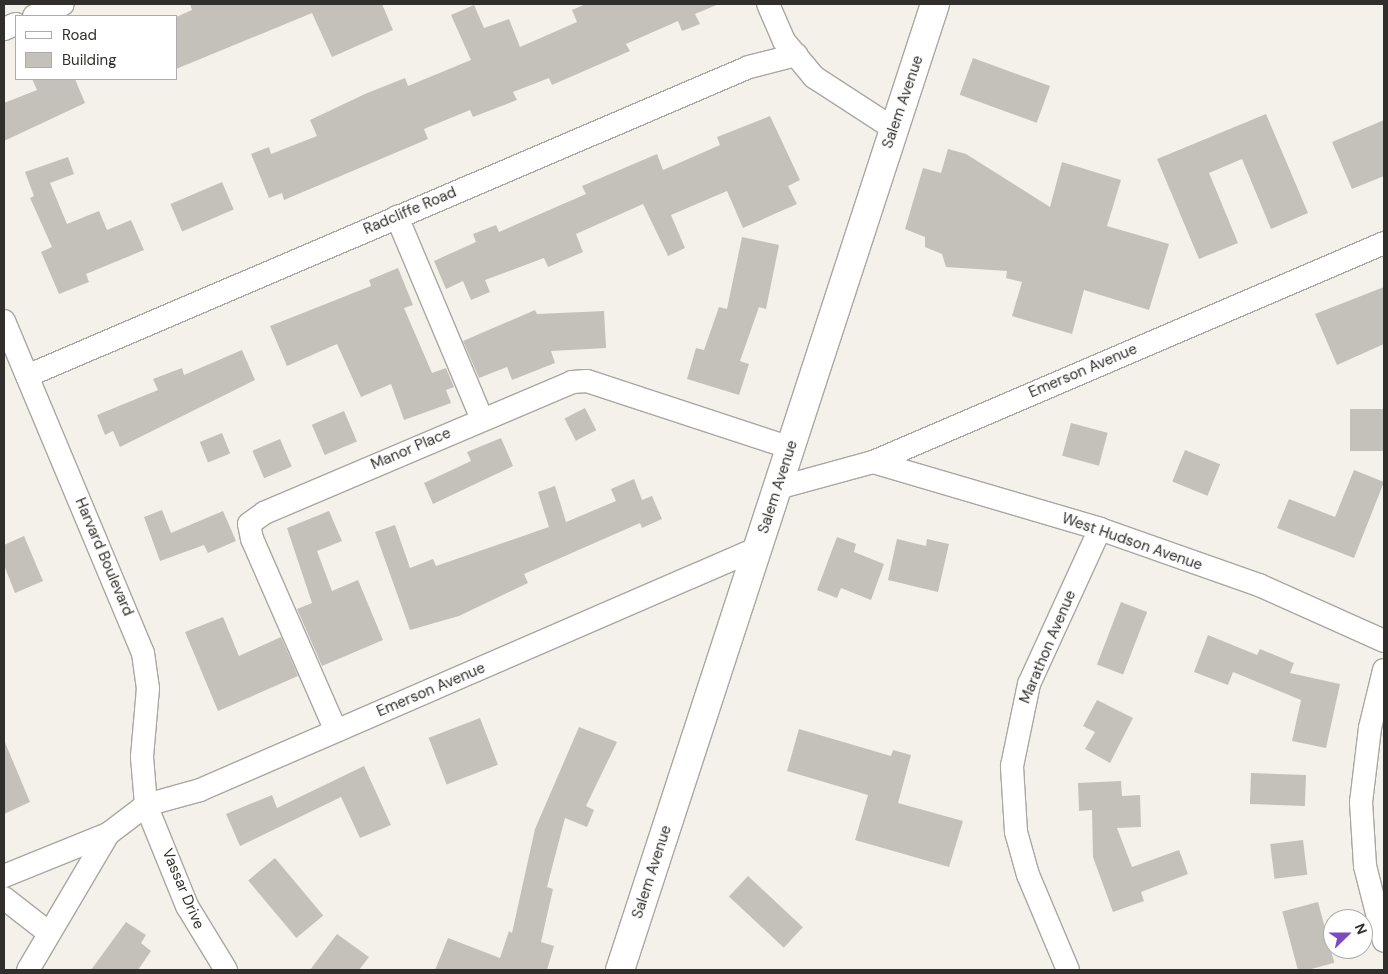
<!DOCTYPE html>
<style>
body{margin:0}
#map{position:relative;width:1388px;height:974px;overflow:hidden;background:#f4f1eb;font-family:"DM Sans",sans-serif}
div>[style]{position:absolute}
.building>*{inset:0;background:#c4c1bb;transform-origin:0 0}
.roads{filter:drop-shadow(1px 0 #a9a7a1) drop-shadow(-1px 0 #a9a7a1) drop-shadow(0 1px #a9a7a1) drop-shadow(0 -1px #a9a7a1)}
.minor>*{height:22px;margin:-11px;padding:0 11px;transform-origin:11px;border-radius:11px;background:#fff}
.major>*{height:28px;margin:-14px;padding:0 14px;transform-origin:14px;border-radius:14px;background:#fff}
span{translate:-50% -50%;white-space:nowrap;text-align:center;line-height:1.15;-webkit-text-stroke:4px #fff;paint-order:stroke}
.street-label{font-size:15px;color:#302f2c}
.frame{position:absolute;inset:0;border:5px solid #302f2c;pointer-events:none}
.legend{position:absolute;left:15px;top:15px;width:162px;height:65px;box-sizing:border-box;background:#fff;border:1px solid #acacab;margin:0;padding:6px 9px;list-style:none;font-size:15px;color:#302f2c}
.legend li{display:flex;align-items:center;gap:10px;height:25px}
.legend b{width:25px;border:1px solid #acacab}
.north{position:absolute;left:1323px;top:909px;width:50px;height:50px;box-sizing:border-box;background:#fff;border:1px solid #acacab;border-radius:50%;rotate:68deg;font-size:14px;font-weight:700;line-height:20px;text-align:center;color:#302f2c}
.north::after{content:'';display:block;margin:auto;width:18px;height:22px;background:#7d4ac1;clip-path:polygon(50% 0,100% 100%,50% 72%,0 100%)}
</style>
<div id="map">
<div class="building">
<i style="clip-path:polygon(190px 4px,382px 4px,393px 30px,332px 57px,312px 13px,176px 69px,176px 17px,192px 10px)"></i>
<i style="clip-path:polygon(586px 4px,719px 4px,695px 14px,700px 24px,682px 31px,678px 21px,626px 44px,630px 51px,552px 85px,549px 78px,513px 92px,517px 100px,473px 117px,470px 110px,424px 129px,428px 139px,284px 200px,282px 193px,269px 198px,251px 154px,269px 147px,271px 154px,317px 136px,310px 120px,365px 94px,405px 78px,408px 86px,471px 60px,451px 15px,474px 5px,484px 28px,509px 19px,520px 47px,577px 22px,572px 10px)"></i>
<i style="left:973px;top:58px;width:82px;height:39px;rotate:20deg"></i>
<i style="clip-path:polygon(32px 79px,75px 79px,85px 103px,4px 141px,4px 103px,37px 90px)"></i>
<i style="clip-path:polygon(1266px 114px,1308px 213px,1271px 229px,1242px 159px,1209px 173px,1238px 243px,1199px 259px,1157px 159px)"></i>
<i style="clip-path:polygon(770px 116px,800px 180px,788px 186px,797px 204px,743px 228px,727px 191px,671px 215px,685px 248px,668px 256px,643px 204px,576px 234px,583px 252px,548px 267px,544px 258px,485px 280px,490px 292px,471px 300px,463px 281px,446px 289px,434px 261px,476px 242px,473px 234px,496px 225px,499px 232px,586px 194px,582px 186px,657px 154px,663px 170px,720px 145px,717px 137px)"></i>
<i style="clip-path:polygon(1384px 120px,1384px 176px,1352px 189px,1332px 142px)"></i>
<i style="clip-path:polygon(948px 149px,966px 154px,1050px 207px,1062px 162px,1121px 180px,1107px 226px,1169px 244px,1149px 310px,1084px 290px,1072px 334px,1012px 316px,1022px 282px,1006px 278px,1007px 271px,946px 267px,942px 254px,925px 247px,925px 237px,905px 229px,923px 168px,941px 173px)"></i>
<i style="clip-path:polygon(68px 157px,74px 174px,50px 183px,67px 224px,99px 211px,107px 230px,131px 220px,144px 250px,86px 274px,89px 282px,59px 294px,41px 252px,52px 247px,30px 198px,34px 196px,25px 172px)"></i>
<i style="left:222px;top:182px;width:30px;height:56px;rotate:67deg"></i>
<i style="clip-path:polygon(742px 237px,779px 245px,766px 309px,759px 307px,740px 361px,749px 364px,739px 395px,687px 379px,696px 348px,704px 350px,719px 307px,727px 309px)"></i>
<i style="clip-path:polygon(398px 268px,413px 305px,404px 308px,432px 373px,446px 368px,454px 387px,446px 390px,451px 403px,404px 420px,391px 384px,361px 397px,337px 344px,287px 366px,270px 326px,371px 286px,369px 280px)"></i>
<i style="clip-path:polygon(1384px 287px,1384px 344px,1337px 365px,1315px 314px)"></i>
<i style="clip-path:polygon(535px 310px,537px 314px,604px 311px,606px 348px,551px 351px,555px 363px,512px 380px,507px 367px,479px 378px,463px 341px)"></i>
<i style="clip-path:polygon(242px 350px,255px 380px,120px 447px,113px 431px,105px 435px,97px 415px,158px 390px,153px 379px,182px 368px,184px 375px)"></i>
<i style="left:585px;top:408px;width:25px;height:23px;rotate:63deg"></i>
<i style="left:1384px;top:409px;width:42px;height:34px;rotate:90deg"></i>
<i style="left:344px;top:411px;width:33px;height:35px;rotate:67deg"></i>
<i style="left:1071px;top:423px;width:38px;height:34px;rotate:15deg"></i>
<i style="left:222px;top:433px;width:22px;height:24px;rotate:68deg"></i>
<i style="clip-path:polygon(501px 438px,513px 466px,433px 504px,424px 483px,471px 461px,467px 452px)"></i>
<i style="left:280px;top:439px;width:30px;height:30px;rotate:67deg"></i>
<i style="left:1185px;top:450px;width:38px;height:34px;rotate:22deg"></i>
<i style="clip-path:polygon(1354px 470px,1384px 482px,1354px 558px,1277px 528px,1289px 499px,1335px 517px)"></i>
<i style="clip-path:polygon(634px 479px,642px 500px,652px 496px,662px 519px,642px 528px,640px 523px,524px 574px,528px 583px,459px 616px,410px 630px,375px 532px,395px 525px,410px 568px,433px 559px,436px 566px,549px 527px,538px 492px,555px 486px,566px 522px,616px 501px,611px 489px)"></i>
<i style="clip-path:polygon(162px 510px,171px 533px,223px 511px,236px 541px,208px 553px,204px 545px,160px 561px,144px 517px)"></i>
<i style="clip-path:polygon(329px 511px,342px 541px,317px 551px,332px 591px,358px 580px,383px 640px,322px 666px,297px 609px,312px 603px,287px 528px)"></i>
<i style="clip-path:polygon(24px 536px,43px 581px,15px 593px,4px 565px,4px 545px)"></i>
<i style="clip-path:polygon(837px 537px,856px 544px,854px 552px,884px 564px,871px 600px,841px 588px,837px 598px,817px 590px)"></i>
<i style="clip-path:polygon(897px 539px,926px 546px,927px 539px,949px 544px,938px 592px,888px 580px)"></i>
<i style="left:1121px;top:602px;width:28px;height:67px;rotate:21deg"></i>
<i style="clip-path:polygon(223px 617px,239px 656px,281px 637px,298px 676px,218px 711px,185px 632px)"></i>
<i style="clip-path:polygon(1208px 635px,1257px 655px,1260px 649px,1294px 663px,1290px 673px,1340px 684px,1326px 748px,1292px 741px,1301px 700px,1233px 672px,1228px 685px,1194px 672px)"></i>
<i style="clip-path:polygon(1097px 700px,1133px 718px,1110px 763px,1085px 749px,1095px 732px,1083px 726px)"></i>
<i style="left:480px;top:718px;width:50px;height:55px;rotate:69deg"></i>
<i style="clip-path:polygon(579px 727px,617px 742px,586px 806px,594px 810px,587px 827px,565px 818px,547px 887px,553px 889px,541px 942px,554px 946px,547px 970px,435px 970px,448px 938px,500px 958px,509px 931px,512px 933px,535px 829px)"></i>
<i style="clip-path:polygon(799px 729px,891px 756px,893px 750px,911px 755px,898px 803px,963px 821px,949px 867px,855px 840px,868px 795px,787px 771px)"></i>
<i style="clip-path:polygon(4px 740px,30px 802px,4px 814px)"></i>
<i style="clip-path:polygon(364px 766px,391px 825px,360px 838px,341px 797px,240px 846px,226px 814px,272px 795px,277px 808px)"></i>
<i style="left:1251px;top:773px;width:55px;height:31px;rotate:2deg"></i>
<i style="clip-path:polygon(1121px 781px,1122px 796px,1140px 795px,1141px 827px,1117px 828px,1132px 867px,1179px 850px,1188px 874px,1141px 892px,1144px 901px,1113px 912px,1093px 857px,1092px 810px,1079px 811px,1078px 783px)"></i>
<i style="left:1303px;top:840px;width:35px;height:33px;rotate:83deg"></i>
<i style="left:275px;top:858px;width:75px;height:35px;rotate:50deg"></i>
<i style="left:748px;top:876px;width:75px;height:28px;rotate:43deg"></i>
<i style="left:1318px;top:902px;width:63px;height:37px;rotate:75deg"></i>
<i style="clip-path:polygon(126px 922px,146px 935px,141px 943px,151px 951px,138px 970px,91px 970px)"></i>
<i style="clip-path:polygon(337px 934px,369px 957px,359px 970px,310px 970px)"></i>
</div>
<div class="roads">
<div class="minor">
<i style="left:768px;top:4px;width:40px;rotate:66.6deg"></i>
<i style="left:784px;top:41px;width:47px;rotate:50.2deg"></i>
<i style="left:814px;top:77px;width:95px;rotate:33deg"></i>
<i style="left:34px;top:16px;width:31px;rotate:-22deg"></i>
<i style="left:4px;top:29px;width:13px;rotate:-23deg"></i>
<i style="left:397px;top:217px;width:219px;rotate:67.2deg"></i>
<i style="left:4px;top:321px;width:360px;rotate:67.3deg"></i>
<i style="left:143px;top:653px;width:35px;rotate:82deg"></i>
<i style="left:148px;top:688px;width:69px;rotate:95deg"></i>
<i style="left:142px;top:757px;width:48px;rotate:85.2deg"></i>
<i style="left:146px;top:805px;width:109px;rotate:67.9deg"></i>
<i style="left:187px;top:906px;width:75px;rotate:58.6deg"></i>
<i style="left:27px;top:376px;width:785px;rotate:-23.17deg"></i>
<i style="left:749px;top:67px;width:49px;rotate:-14.3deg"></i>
<i style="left:873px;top:462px;width:237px;rotate:16.4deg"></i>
<i style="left:1100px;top:529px;width:169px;rotate:19.4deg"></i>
<i style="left:1259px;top:585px;width:137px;rotate:24.1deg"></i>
<i style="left:778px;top:488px;width:98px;rotate:-15.3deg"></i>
<i style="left:873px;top:462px;width:556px;rotate:-23.2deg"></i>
<i style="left:1384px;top:670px;width:60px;rotate:103.6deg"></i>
<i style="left:1370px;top:728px;width:75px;rotate:96.9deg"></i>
<i style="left:1361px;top:802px;width:64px;rotate:86.4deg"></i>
<i style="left:1365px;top:866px;width:77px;rotate:75.8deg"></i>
<i style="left:336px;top:731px;width:210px;rotate:-113.6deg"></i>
<i style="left:252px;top:539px;width:15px;rotate:-101deg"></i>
<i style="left:249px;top:524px;width:19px;rotate:-36deg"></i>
<i style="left:264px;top:513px;width:335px;rotate:-23deg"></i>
<i style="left:572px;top:382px;width:15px;rotate:-4deg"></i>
<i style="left:587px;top:381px;width:215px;rotate:18.2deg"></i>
<i style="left:4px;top:876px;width:112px;rotate:-22deg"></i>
<i style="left:108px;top:834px;width:48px;rotate:-37.3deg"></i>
<i style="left:146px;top:805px;width:56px;rotate:-15.5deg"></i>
<i style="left:200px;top:790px;width:608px;rotate:-23.45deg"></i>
<i style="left:4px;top:898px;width:57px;rotate:37.9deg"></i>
<i style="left:28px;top:970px;width:158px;rotate:-59.5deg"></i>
<i style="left:1068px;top:970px;width:103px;rotate:-112.8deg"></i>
<i style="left:1028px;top:875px;width:45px;rotate:-105.6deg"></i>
<i style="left:1016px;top:832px;width:66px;rotate:-93.5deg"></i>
<i style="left:1012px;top:766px;width:84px;rotate:-78.3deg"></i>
<i style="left:1029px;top:684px;width:170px;rotate:-65.4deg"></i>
</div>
<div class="major">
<i style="left:620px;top:970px;width:1016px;rotate:-71.94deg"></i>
</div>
</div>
<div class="street-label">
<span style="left:903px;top:102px;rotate:-71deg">Salem Avenue</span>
<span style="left:410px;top:211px;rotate:-23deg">Radcliffe Road</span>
<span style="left:1083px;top:371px;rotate:-23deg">Emerson Avenue</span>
<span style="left:411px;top:449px;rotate:-23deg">Manor Place</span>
<span style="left:778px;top:487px;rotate:-72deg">Salem Avenue</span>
<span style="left:1132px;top:542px;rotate:19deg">West Hudson Avenue</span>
<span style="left:104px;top:557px;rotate:67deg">Harvard Boulevard</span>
<span style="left:1048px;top:647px;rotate:-67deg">Marathon Avenue</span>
<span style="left:431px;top:690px;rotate:-23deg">Emerson Avenue</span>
<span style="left:652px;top:872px;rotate:-72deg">Salem Avenue</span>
<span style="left:183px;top:889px;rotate:67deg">Vassar Drive</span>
</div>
<div class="frame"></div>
<ul class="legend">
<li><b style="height:6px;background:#fff"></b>Road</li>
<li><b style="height:14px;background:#c4c1bb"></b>Building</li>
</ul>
<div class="north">N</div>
</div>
